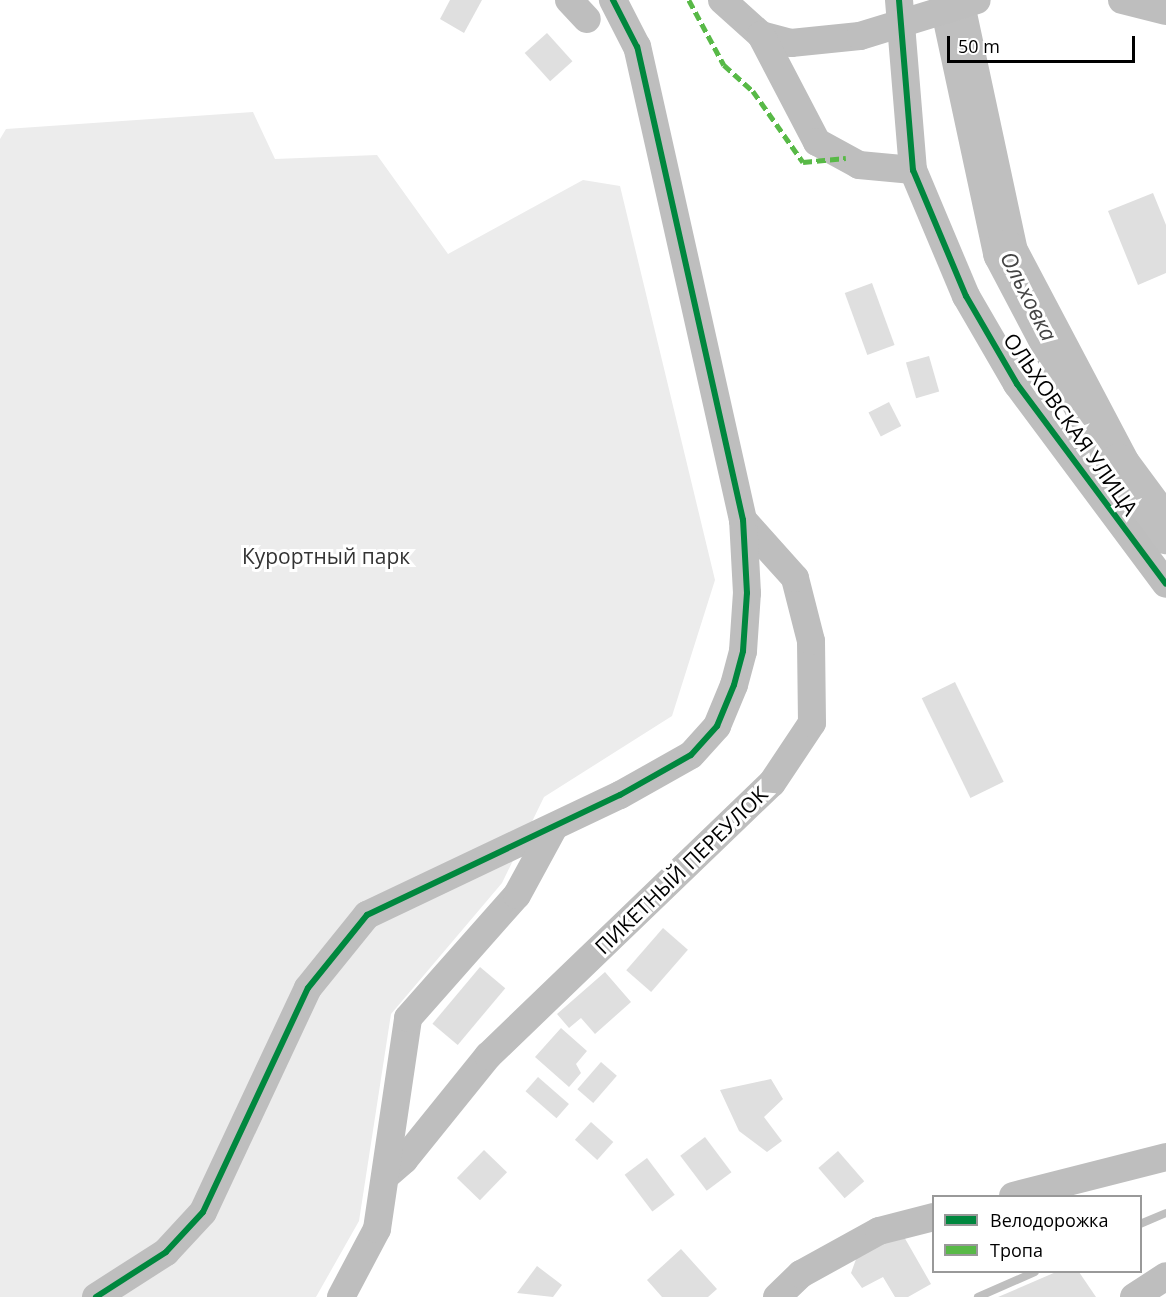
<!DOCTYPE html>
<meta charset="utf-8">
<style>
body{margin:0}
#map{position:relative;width:1166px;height:1297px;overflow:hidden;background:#fff;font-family:"Open Sans",sans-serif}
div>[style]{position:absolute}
.green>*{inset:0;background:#ececec}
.stream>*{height:8px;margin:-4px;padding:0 4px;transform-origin:4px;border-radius:4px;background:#bfbfbf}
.river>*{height:45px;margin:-22.5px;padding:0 22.5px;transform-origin:22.5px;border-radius:22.5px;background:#bfbfbf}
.building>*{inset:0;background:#dfdfdf;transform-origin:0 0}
.minor>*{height:28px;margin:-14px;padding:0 14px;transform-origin:14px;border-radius:14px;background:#bebebe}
.minor-bridge>*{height:28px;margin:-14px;padding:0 14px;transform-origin:14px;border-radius:14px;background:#bebebe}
.quiet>*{height:4.5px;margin-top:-2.25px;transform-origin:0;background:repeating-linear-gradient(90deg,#58b947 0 9px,transparent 0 13.5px)}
.cycleway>*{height:6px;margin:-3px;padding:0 3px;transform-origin:3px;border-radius:3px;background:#00873e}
span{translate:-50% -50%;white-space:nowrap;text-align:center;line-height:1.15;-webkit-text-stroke:6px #fff;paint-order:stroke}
.street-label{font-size:21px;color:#000}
.park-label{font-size:21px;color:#333}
.water-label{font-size:22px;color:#444;font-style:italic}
.legend{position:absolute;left:932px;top:1195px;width:210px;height:78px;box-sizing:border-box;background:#fff;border:2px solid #999;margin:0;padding:8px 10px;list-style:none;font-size:18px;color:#000}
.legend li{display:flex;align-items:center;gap:12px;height:30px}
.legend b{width:30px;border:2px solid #999}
.scale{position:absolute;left:947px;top:36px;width:188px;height:27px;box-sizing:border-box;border:3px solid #000;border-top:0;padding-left:8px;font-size:18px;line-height:21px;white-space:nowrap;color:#000;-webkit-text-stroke:4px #fff;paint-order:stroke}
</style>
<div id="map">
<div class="green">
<i style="clip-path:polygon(253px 112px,275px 159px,377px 155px,448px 254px,583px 180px,620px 186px,715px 580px,672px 716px,544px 797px,502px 883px,391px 1014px,359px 1221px,316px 1297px,0 1297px,0 139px,6px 129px)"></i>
</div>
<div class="stream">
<i style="left:1140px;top:1224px;width:28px;rotate:-23deg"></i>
<i style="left:978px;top:1297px;width:62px;rotate:-23.7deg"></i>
</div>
<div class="river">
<i style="left:951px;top:0;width:258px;rotate:77.9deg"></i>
<i style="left:1005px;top:252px;width:242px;rotate:62.2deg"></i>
<i style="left:1118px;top:466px;width:81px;rotate:53.6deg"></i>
</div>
<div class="building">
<i style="clip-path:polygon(450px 0,482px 0,464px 33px,440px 19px)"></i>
<i style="left:547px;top:33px;width:38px;height:30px;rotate:48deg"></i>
<i style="clip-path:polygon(1153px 193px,1166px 225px,1166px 273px,1138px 285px,1108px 211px)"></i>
<i style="left:872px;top:283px;width:66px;height:29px;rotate:70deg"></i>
<i style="left:929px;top:356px;width:37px;height:24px;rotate:74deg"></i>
<i style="left:889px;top:402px;width:27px;height:23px;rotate:63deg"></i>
<i style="left:955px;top:682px;width:111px;height:37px;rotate:64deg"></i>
<i style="left:663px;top:928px;width:33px;height:56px;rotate:41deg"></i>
<i style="left:480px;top:967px;width:33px;height:74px;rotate:40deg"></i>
<i style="clip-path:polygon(605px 972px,631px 1002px,595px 1034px,581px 1018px,569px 1028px,557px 1014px)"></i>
<i style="clip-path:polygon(561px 1028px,587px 1051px,576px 1064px,581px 1073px,569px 1087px,535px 1057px)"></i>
<i style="left:601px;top:1062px;width:21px;height:36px;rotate:41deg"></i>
<i style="left:538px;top:1077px;width:41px;height:19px;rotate:41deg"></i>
<i style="clip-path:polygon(771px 1079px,783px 1099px,764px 1117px,782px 1141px,767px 1152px,739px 1131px,720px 1090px)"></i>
<i style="left:591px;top:1122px;width:30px;height:24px;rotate:42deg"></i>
<i style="left:705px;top:1137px;width:44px;height:31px;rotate:53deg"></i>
<i style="left:484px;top:1150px;width:32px;height:39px;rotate:44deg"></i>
<i style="left:838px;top:1151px;width:40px;height:26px;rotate:49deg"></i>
<i style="left:647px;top:1158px;width:46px;height:28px;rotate:53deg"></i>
<i style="clip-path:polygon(903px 1235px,931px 1284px,908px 1297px,895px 1297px,883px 1277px,862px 1288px,851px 1273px,859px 1251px)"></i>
<i style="clip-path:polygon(681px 1249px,717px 1289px,708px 1297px,662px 1297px,647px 1280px)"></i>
<i style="clip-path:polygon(537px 1266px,562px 1285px,553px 1297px,517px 1293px)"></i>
<i style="clip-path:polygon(1056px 1272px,1079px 1272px,1096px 1297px,998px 1297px)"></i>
</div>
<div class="minor">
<i style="left:569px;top:0;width:26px;rotate:47deg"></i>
<i style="left:722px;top:0;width:52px;rotate:41.9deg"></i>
<i style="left:761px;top:35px;width:31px;rotate:15deg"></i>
<i style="left:791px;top:43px;width:69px;rotate:-5.8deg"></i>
<i style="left:899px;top:0;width:171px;rotate:85.3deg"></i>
<i style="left:913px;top:170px;width:137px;rotate:67.2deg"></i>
<i style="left:966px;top:296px;width:102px;rotate:59.9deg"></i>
<i style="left:1017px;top:384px;width:249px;rotate:53.3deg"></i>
<i style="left:1122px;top:0;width:45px;rotate:14deg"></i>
<i style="left:761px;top:35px;width:121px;rotate:62.4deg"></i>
<i style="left:817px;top:142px;width:48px;rotate:28.7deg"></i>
<i style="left:859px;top:165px;width:54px;rotate:5.3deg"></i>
<i style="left:388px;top:1174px;width:21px;rotate:-41deg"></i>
<i style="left:404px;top:1160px;width:134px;rotate:-51.1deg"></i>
<i style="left:488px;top:1056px;width:394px;rotate:-43.9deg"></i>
<i style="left:772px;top:783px;width:72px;rotate:-56.3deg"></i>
<i style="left:812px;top:723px;width:82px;rotate:-90.7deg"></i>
<i style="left:811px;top:641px;width:65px;rotate:-104.3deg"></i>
<i style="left:795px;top:578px;width:78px;rotate:-131.9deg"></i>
<i style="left:1013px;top:1196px;width:158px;rotate:-14.3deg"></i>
<i style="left:96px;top:1297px;width:83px;rotate:-32.7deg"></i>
<i style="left:166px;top:1252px;width:54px;rotate:-47.2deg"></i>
<i style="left:203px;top:1212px;width:247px;rotate:-64.9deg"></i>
<i style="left:308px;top:988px;width:94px;rotate:-51.1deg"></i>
<i style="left:367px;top:915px;width:280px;rotate:-25.4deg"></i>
<i style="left:620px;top:795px;width:81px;rotate:-29.4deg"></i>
<i style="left:691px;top:755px;width:39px;rotate:-48deg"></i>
<i style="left:717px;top:726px;width:44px;rotate:-67.5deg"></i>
<i style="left:734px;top:685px;width:35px;rotate:-75deg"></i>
<i style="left:743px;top:651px;width:58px;rotate:-86.1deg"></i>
<i style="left:747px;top:593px;width:73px;rotate:-93.1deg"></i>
<i style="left:743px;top:520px;width:485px;rotate:-102.6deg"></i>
<i style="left:637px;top:47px;width:53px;rotate:-117.1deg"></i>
<i style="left:341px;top:1297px;width:77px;rotate:-62.1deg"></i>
<i style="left:377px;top:1229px;width:213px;rotate:-81.6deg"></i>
<i style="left:408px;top:1018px;width:164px;rotate:-48.5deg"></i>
<i style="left:517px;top:895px;width:77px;rotate:-61.4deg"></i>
<i style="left:777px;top:1297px;width:33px;rotate:-44deg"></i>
<i style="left:801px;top:1274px;width:89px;rotate:-28.9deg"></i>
<i style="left:879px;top:1231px;width:57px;rotate:-14.3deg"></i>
<i style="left:1134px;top:1297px;width:38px;rotate:-33deg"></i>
</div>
<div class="minor-bridge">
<i style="left:860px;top:36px;width:122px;rotate:-17.1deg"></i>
</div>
<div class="quiet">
<i style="left:689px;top:0;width:74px;rotate:61.7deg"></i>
<i style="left:724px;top:65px;width:39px;rotate:42deg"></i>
<i style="left:753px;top:91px;width:87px;rotate:54.8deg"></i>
<i style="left:803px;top:162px;width:43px;rotate:-5.3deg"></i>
</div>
<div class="cycleway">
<i style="left:899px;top:0;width:171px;rotate:85.3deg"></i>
<i style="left:913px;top:170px;width:137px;rotate:67.2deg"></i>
<i style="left:966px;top:296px;width:102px;rotate:59.9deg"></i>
<i style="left:1017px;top:384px;width:249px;rotate:53.3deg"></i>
<i style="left:96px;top:1297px;width:83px;rotate:-32.7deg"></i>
<i style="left:166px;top:1252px;width:54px;rotate:-47.2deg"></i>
<i style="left:203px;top:1212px;width:247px;rotate:-64.9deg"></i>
<i style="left:308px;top:988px;width:94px;rotate:-51.1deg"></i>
<i style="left:367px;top:915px;width:280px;rotate:-25.4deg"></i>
<i style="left:620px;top:795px;width:81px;rotate:-29.4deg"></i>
<i style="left:691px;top:755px;width:39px;rotate:-48deg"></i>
<i style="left:717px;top:726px;width:44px;rotate:-67.5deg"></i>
<i style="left:734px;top:685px;width:35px;rotate:-75deg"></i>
<i style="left:743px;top:651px;width:58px;rotate:-86.1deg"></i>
<i style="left:747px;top:593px;width:73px;rotate:-93.1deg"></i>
<i style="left:743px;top:520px;width:485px;rotate:-102.6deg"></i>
<i style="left:637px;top:47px;width:53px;rotate:-117.1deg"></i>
</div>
<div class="street-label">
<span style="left:1071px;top:424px;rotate:55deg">ОЛЬХОВСКАЯ УЛИЦА</span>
<span style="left:681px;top:870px;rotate:-44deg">ПИКЕТНЫЙ ПЕРЕУЛОК</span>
</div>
<div class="park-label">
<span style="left:326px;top:556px">Курортный парк</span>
</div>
<div class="water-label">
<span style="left:1029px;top:296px;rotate:63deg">Ольховка</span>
</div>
<ul class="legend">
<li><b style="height:8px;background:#00873e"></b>Велодорожка</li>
<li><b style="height:8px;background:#58b947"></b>Тропа</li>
</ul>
<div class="scale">50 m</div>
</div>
